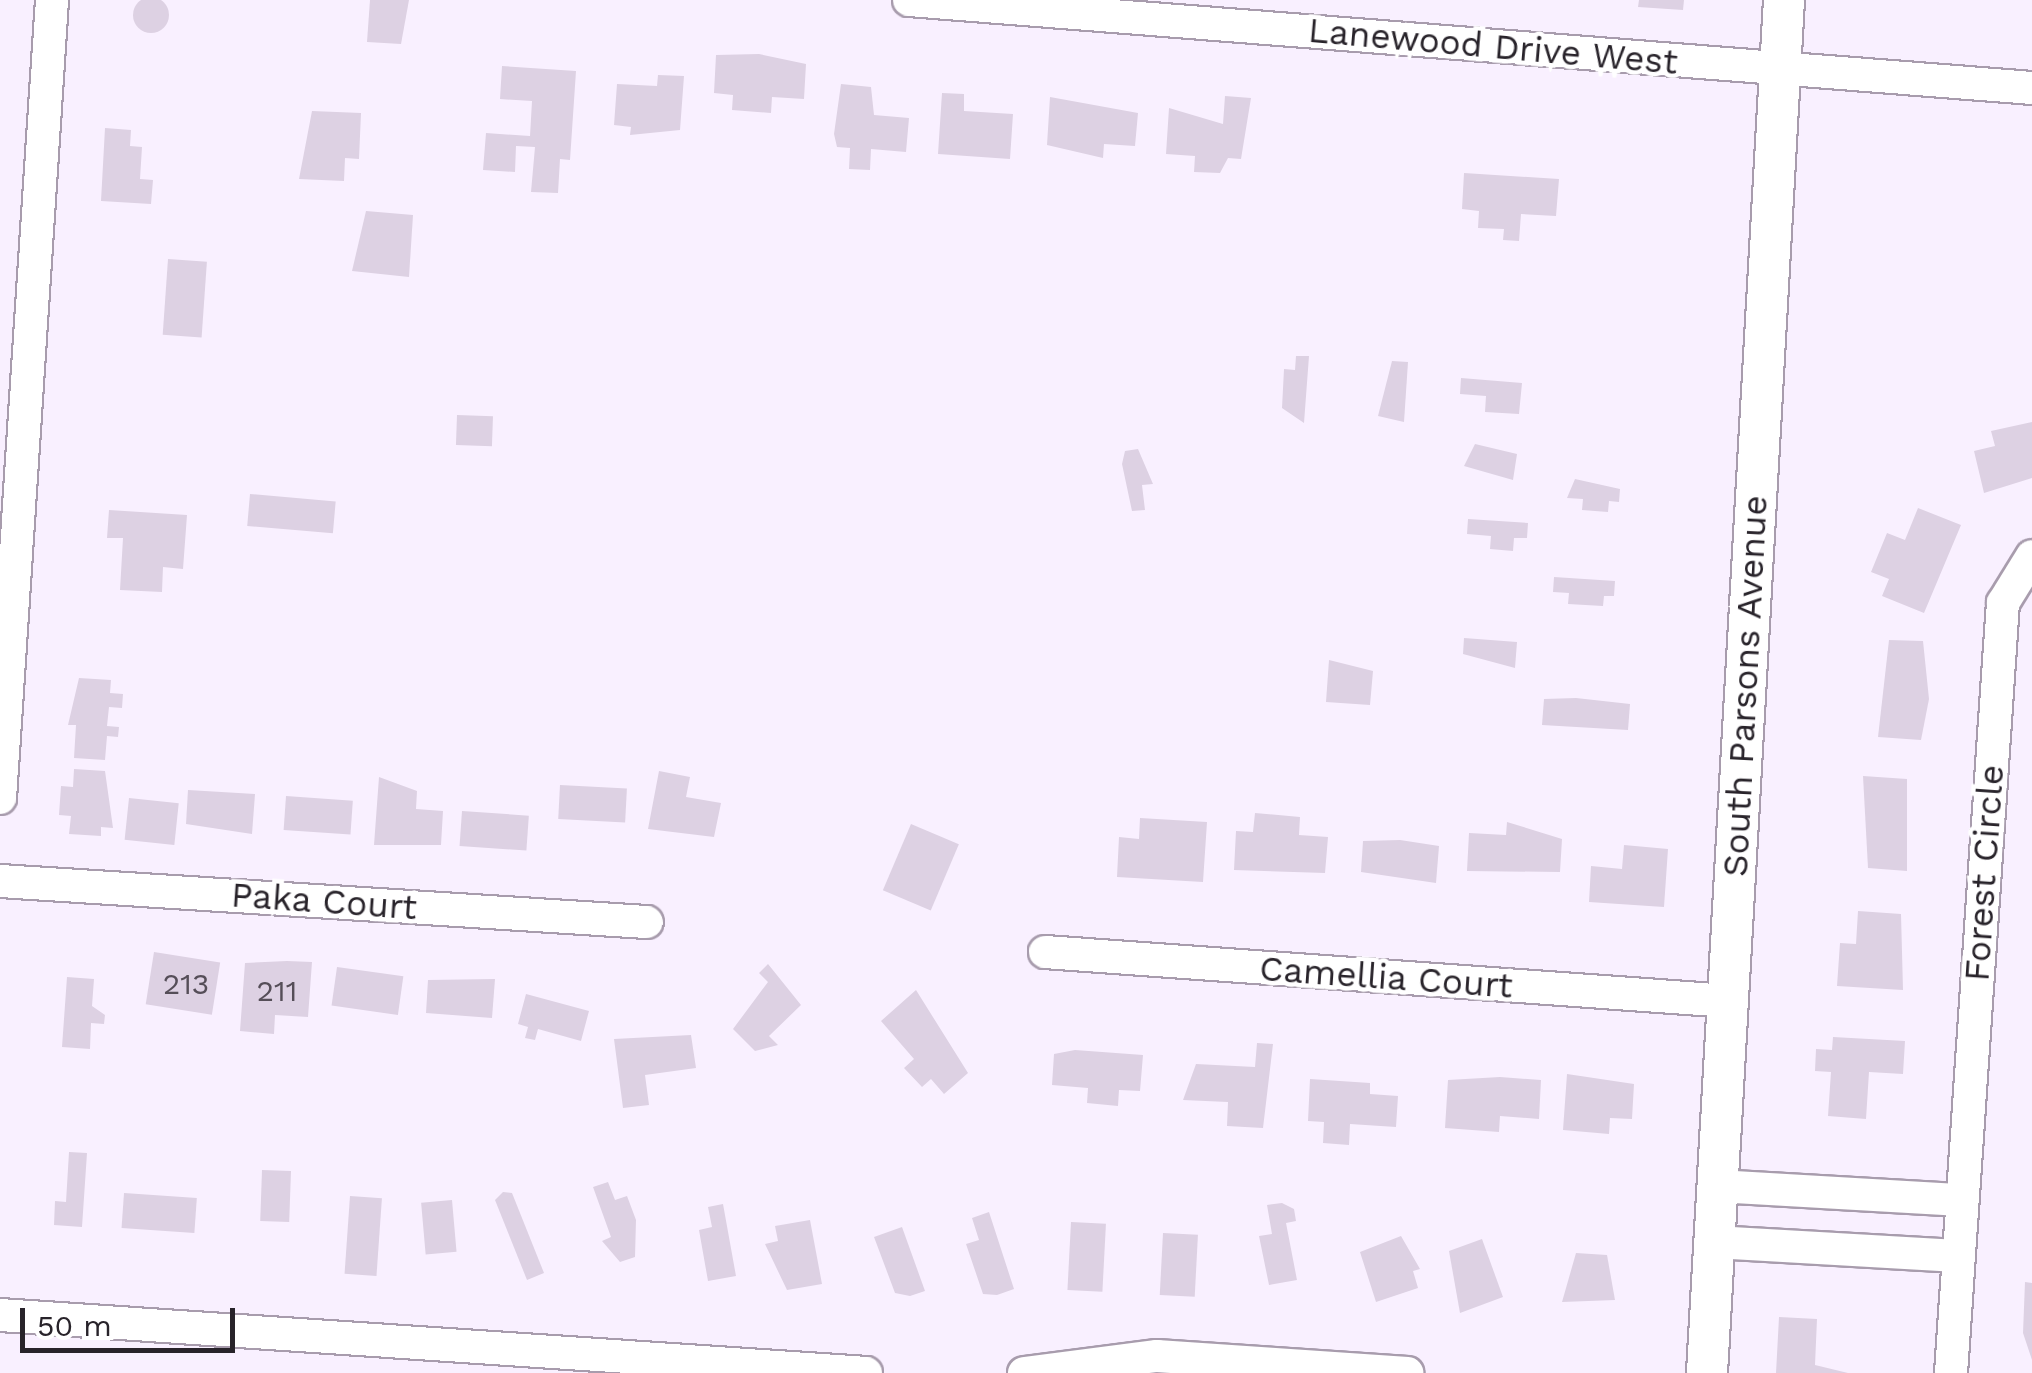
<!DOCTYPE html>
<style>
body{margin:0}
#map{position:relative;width:2032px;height:1373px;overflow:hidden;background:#f9f0ff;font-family:"Work Sans",sans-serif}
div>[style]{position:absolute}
.building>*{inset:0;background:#ddd1e3;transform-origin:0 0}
.round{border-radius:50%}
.roads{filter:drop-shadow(2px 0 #a89cad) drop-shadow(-2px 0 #a89cad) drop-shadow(0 2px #a89cad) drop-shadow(0 -2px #a89cad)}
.minor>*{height:32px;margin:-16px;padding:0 16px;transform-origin:16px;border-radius:16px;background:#fff}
.major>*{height:40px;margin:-20px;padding:0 20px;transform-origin:20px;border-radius:20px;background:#fff}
span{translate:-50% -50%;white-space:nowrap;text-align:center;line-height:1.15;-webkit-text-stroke:9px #fff;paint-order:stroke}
.number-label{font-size:30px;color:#554e58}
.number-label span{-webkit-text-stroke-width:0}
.street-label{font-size:35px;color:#28232a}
.scale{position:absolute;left:20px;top:1308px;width:215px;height:45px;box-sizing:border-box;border:5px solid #28232a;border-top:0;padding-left:12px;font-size:30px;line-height:35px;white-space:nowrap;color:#28232a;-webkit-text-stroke:8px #fff;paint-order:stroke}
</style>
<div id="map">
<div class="building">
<i class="round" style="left:133px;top:-3px;width:36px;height:36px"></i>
<i style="clip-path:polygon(370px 0,409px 0,401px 44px,367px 42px)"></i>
<i style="clip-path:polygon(1639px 0,1684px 0,1683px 10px,1638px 7px)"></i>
<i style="clip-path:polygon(759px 54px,806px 64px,804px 99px,772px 97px,771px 113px,732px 110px,733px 95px,714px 93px,716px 55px)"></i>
<i style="clip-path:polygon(502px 66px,576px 71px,570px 160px,560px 159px,558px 193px,531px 192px,535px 147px,516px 146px,515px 172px,483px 170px,486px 133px,530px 136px,532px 101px,500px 99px)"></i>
<i style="clip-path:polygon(658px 75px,684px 76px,680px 130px,630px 135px,631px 127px,614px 125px,617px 84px,657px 86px)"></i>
<i style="clip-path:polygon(841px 84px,871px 87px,874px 115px,909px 118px,906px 152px,871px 149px,870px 170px,849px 169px,850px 148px,837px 147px,834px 134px)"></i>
<i style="clip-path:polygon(942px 93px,964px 94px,964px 111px,1013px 114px,1010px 159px,938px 154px)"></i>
<i style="clip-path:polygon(1225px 96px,1251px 98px,1241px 159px,1228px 158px,1220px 173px,1194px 172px,1195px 156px,1166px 154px,1169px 108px,1223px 124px)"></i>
<i style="clip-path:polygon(1050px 97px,1138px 113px,1135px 146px,1104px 144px,1103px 158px,1047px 145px)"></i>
<i style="clip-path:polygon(312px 111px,361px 113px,359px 159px,345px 158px,344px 181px,299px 179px)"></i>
<i style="clip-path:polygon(105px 128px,131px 130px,130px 146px,142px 147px,140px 179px,153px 180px,151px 204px,101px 201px)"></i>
<i style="clip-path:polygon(1464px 173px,1559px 179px,1556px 216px,1521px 214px,1519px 241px,1503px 240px,1504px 229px,1478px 228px,1479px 211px,1462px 209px)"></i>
<i style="clip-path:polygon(366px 211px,413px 215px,409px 277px,352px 271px)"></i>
<i style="left:168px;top:259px;width:39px;height:76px;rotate:4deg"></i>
<i style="clip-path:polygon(1296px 356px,1309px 356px,1304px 423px,1282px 408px,1284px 369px,1295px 370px)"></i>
<i style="clip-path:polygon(1392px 361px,1408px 362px,1404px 422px,1378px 416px)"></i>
<i style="clip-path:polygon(1461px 378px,1522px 383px,1519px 414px,1485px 412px,1486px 396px,1460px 394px)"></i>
<i style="left:457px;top:415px;width:36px;height:30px;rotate:2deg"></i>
<i style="clip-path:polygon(2032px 422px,2032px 478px,1984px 493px,1974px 451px,1995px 446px,1991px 431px)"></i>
<i style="clip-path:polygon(1475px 444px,1517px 454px,1513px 480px,1464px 466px)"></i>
<i style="clip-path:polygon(1138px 449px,1153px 484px,1142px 485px,1145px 510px,1132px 511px,1122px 464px,1125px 451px)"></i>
<i style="clip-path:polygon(1575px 479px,1620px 489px,1619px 502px,1609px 501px,1608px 512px,1582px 510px,1583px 499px,1567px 498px)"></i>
<i style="left:250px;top:494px;width:86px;height:32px;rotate:5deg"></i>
<i style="clip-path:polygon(1918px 508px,1961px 525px,1924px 613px,1882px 596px,1889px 579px,1871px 572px,1887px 533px,1905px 540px)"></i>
<i style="clip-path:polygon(109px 510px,187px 515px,183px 569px,163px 567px,162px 592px,120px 590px,123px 538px,107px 538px)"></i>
<i style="clip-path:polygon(1468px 519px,1528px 523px,1527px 538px,1514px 538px,1513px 551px,1490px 549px,1491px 536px,1467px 534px)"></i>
<i style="clip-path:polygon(1554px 577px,1615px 581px,1614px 596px,1604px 596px,1603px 606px,1568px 604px,1569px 593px,1553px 592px)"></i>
<i style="clip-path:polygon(1464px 638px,1517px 642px,1515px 668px,1463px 654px)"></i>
<i style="clip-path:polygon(1889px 640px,1923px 641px,1929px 699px,1921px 740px,1878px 737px)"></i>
<i style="clip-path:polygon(1329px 660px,1373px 671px,1370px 705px,1326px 702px)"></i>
<i style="clip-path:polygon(79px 678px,111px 680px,110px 693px,123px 694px,122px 708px,109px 707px,107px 726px,119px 727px,118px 737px,107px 736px,105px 760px,74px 758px,76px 725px,68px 725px)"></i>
<i style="clip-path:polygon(1576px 698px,1630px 704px,1628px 730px,1542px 725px,1544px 699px)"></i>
<i style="clip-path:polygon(74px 769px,105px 771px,113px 828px,101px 827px,101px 836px,69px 834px,71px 816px,59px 815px,61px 786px,73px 787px)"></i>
<i style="clip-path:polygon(659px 771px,690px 777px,686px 797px,721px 803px,714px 837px,648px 829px)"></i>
<i style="clip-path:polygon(1863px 776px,1907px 779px,1907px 871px,1868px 868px)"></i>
<i style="clip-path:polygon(379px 777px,417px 791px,416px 809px,443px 811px,441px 845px,374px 845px)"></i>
<i style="left:560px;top:785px;width:67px;height:34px;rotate:3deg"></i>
<i style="clip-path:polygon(188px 790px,255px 794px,252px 834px,186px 824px)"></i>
<i style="left:286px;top:796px;width:67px;height:34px;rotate:4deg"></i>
<i style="left:129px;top:798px;width:50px;height:42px;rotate:6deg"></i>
<i style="left:462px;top:811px;width:67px;height:35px;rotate:4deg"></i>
<i style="clip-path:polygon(1255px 813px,1300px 817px,1299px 835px,1328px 837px,1325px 873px,1234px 870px,1236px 831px,1253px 832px)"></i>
<i style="clip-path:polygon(1140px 818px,1207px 822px,1203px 882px,1117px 877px,1119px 837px,1139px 839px)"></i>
<i style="clip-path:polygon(1507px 822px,1562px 839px,1560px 872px,1467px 871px,1469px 833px,1506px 835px)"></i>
<i style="left:911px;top:824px;width:52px;height:72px;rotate:23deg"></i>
<i style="clip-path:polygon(1400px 840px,1439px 846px,1436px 883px,1361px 872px,1363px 841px)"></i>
<i style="clip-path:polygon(1624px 845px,1668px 849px,1664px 907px,1589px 902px,1591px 866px,1622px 869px)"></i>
<i style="clip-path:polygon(1858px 911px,1901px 914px,1903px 990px,1837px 986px,1840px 943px,1856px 944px)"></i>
<i style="left:154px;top:952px;width:67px;height:53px;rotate:9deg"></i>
<i style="clip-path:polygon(287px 961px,312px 962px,308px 1017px,275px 1015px,274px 1034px,240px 1031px,245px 963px)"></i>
<i style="clip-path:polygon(768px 964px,801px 1005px,769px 1036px,778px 1045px,755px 1051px,733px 1029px,768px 982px,759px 973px)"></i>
<i style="left:337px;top:967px;width:67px;height:39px;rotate:8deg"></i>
<i style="clip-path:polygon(67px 977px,94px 979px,92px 1006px,105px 1015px,104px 1024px,91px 1023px,90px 1049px,62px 1047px)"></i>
<i style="clip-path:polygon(495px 979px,492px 1018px,426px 1013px,428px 980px)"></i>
<i style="clip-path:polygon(916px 990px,968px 1073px,944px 1094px,931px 1079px,922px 1087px,904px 1068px,914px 1059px,881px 1021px)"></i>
<i style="clip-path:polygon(526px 994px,589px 1011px,581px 1041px,538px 1029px,535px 1040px,525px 1038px,528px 1027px,518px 1024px)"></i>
<i style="clip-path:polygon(691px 1035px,696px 1068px,645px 1075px,649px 1105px,623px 1108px,614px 1039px)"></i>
<i style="clip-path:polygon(1833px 1037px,1905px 1041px,1903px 1074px,1869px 1072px,1866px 1119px,1828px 1116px,1831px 1072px,1815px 1071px,1816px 1049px,1832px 1050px)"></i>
<i style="clip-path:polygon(1257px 1043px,1273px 1044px,1263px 1128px,1227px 1126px,1228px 1102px,1183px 1100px,1196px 1064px,1255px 1067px)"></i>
<i style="clip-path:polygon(1075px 1050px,1143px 1055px,1140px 1091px,1119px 1090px,1118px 1106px,1087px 1103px,1088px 1088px,1052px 1085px,1054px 1054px)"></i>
<i style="clip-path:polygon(1567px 1074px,1634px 1084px,1632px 1119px,1610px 1118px,1609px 1134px,1563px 1130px)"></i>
<i style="clip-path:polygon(1500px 1077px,1541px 1080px,1539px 1119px,1500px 1116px,1499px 1132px,1445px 1128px,1448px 1080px)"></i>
<i style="clip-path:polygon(1310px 1079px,1370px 1083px,1370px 1094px,1398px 1096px,1396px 1127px,1350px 1124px,1349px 1145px,1323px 1143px,1324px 1122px,1308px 1121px)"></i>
<i style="clip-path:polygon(69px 1152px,87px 1153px,82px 1227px,54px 1225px,55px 1201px,66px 1202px)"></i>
<i style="left:262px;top:1170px;width:29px;height:51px;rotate:2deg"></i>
<i style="clip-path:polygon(608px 1182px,615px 1200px,627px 1196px,636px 1220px,635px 1257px,620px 1262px,602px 1241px,611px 1237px,593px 1187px)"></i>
<i style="clip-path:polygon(503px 1192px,512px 1193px,544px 1273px,527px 1280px,495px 1200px)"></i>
<i style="left:124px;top:1193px;width:73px;height:35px;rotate:4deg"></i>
<i style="left:350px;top:1196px;width:32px;height:78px;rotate:4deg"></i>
<i style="left:452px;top:1200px;width:52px;height:31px;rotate:85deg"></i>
<i style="clip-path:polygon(1282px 1203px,1294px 1209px,1296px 1221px,1286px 1223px,1297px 1280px,1269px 1285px,1259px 1236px,1272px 1234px,1267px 1205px)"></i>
<i style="clip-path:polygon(723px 1204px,736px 1276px,708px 1281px,699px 1230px,712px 1227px,708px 1207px)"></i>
<i style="clip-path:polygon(989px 1212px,1014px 1289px,997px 1295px,983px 1294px,966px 1244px,979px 1240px,972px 1218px)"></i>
<i style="clip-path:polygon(810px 1220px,822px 1284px,787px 1290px,765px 1244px,778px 1241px,775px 1226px)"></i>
<i style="left:1071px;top:1222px;width:35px;height:68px;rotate:3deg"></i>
<i style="clip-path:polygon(902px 1227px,925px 1291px,910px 1296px,895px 1293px,874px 1237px)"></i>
<i style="left:1163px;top:1233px;width:35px;height:62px;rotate:3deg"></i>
<i style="clip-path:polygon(1401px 1236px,1420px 1269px,1413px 1271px,1418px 1288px,1376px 1302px,1360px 1252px)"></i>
<i style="clip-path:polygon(1482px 1239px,1503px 1297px,1460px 1313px,1449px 1251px)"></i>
<i style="clip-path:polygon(1576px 1253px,1607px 1255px,1615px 1300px,1562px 1302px)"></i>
<i style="clip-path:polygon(2025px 1282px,2032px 1283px,2032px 1360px,2023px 1333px)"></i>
<i style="clip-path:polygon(1779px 1317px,1817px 1319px,1815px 1365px,1848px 1373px,1776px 1373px)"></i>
</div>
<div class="roads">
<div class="minor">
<i style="left:909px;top:0;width:1126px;rotate:4.48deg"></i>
<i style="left:0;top:798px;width:800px;rotate:-86.27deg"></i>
<i style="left:0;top:881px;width:648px;rotate:3.63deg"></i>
<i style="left:1045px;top:952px;width:685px;rotate:4.1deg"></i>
<i style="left:1717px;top:1186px;width:245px;rotate:3.3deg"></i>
<i style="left:1714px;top:1242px;width:244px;rotate:3.3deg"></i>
<i style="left:0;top:1315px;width:868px;rotate:3.83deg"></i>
<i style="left:1024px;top:1373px;width:134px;rotate:-7.3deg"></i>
<i style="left:1157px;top:1356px;width:251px;rotate:3.9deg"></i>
<i style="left:1951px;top:1373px;width:772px;rotate:-86.14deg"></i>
<i style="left:2003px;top:603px;width:55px;rotate:-58.3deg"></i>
</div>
<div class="major">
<i style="left:1707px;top:1373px;width:1375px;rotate:-86.79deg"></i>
</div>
</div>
<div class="number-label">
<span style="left:186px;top:984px">213</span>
<span style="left:277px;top:991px">211</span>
</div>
<div class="street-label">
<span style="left:1493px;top:46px;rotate:5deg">Lanewood Drive West</span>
<span style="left:1745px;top:686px;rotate:-87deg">South Parsons Avenue</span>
<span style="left:1984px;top:873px;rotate:-86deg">Forest Circle</span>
<span style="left:324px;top:901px;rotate:4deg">Paka Court</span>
<span style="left:1386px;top:977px;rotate:4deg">Camellia Court</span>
</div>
<div class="scale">50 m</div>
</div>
